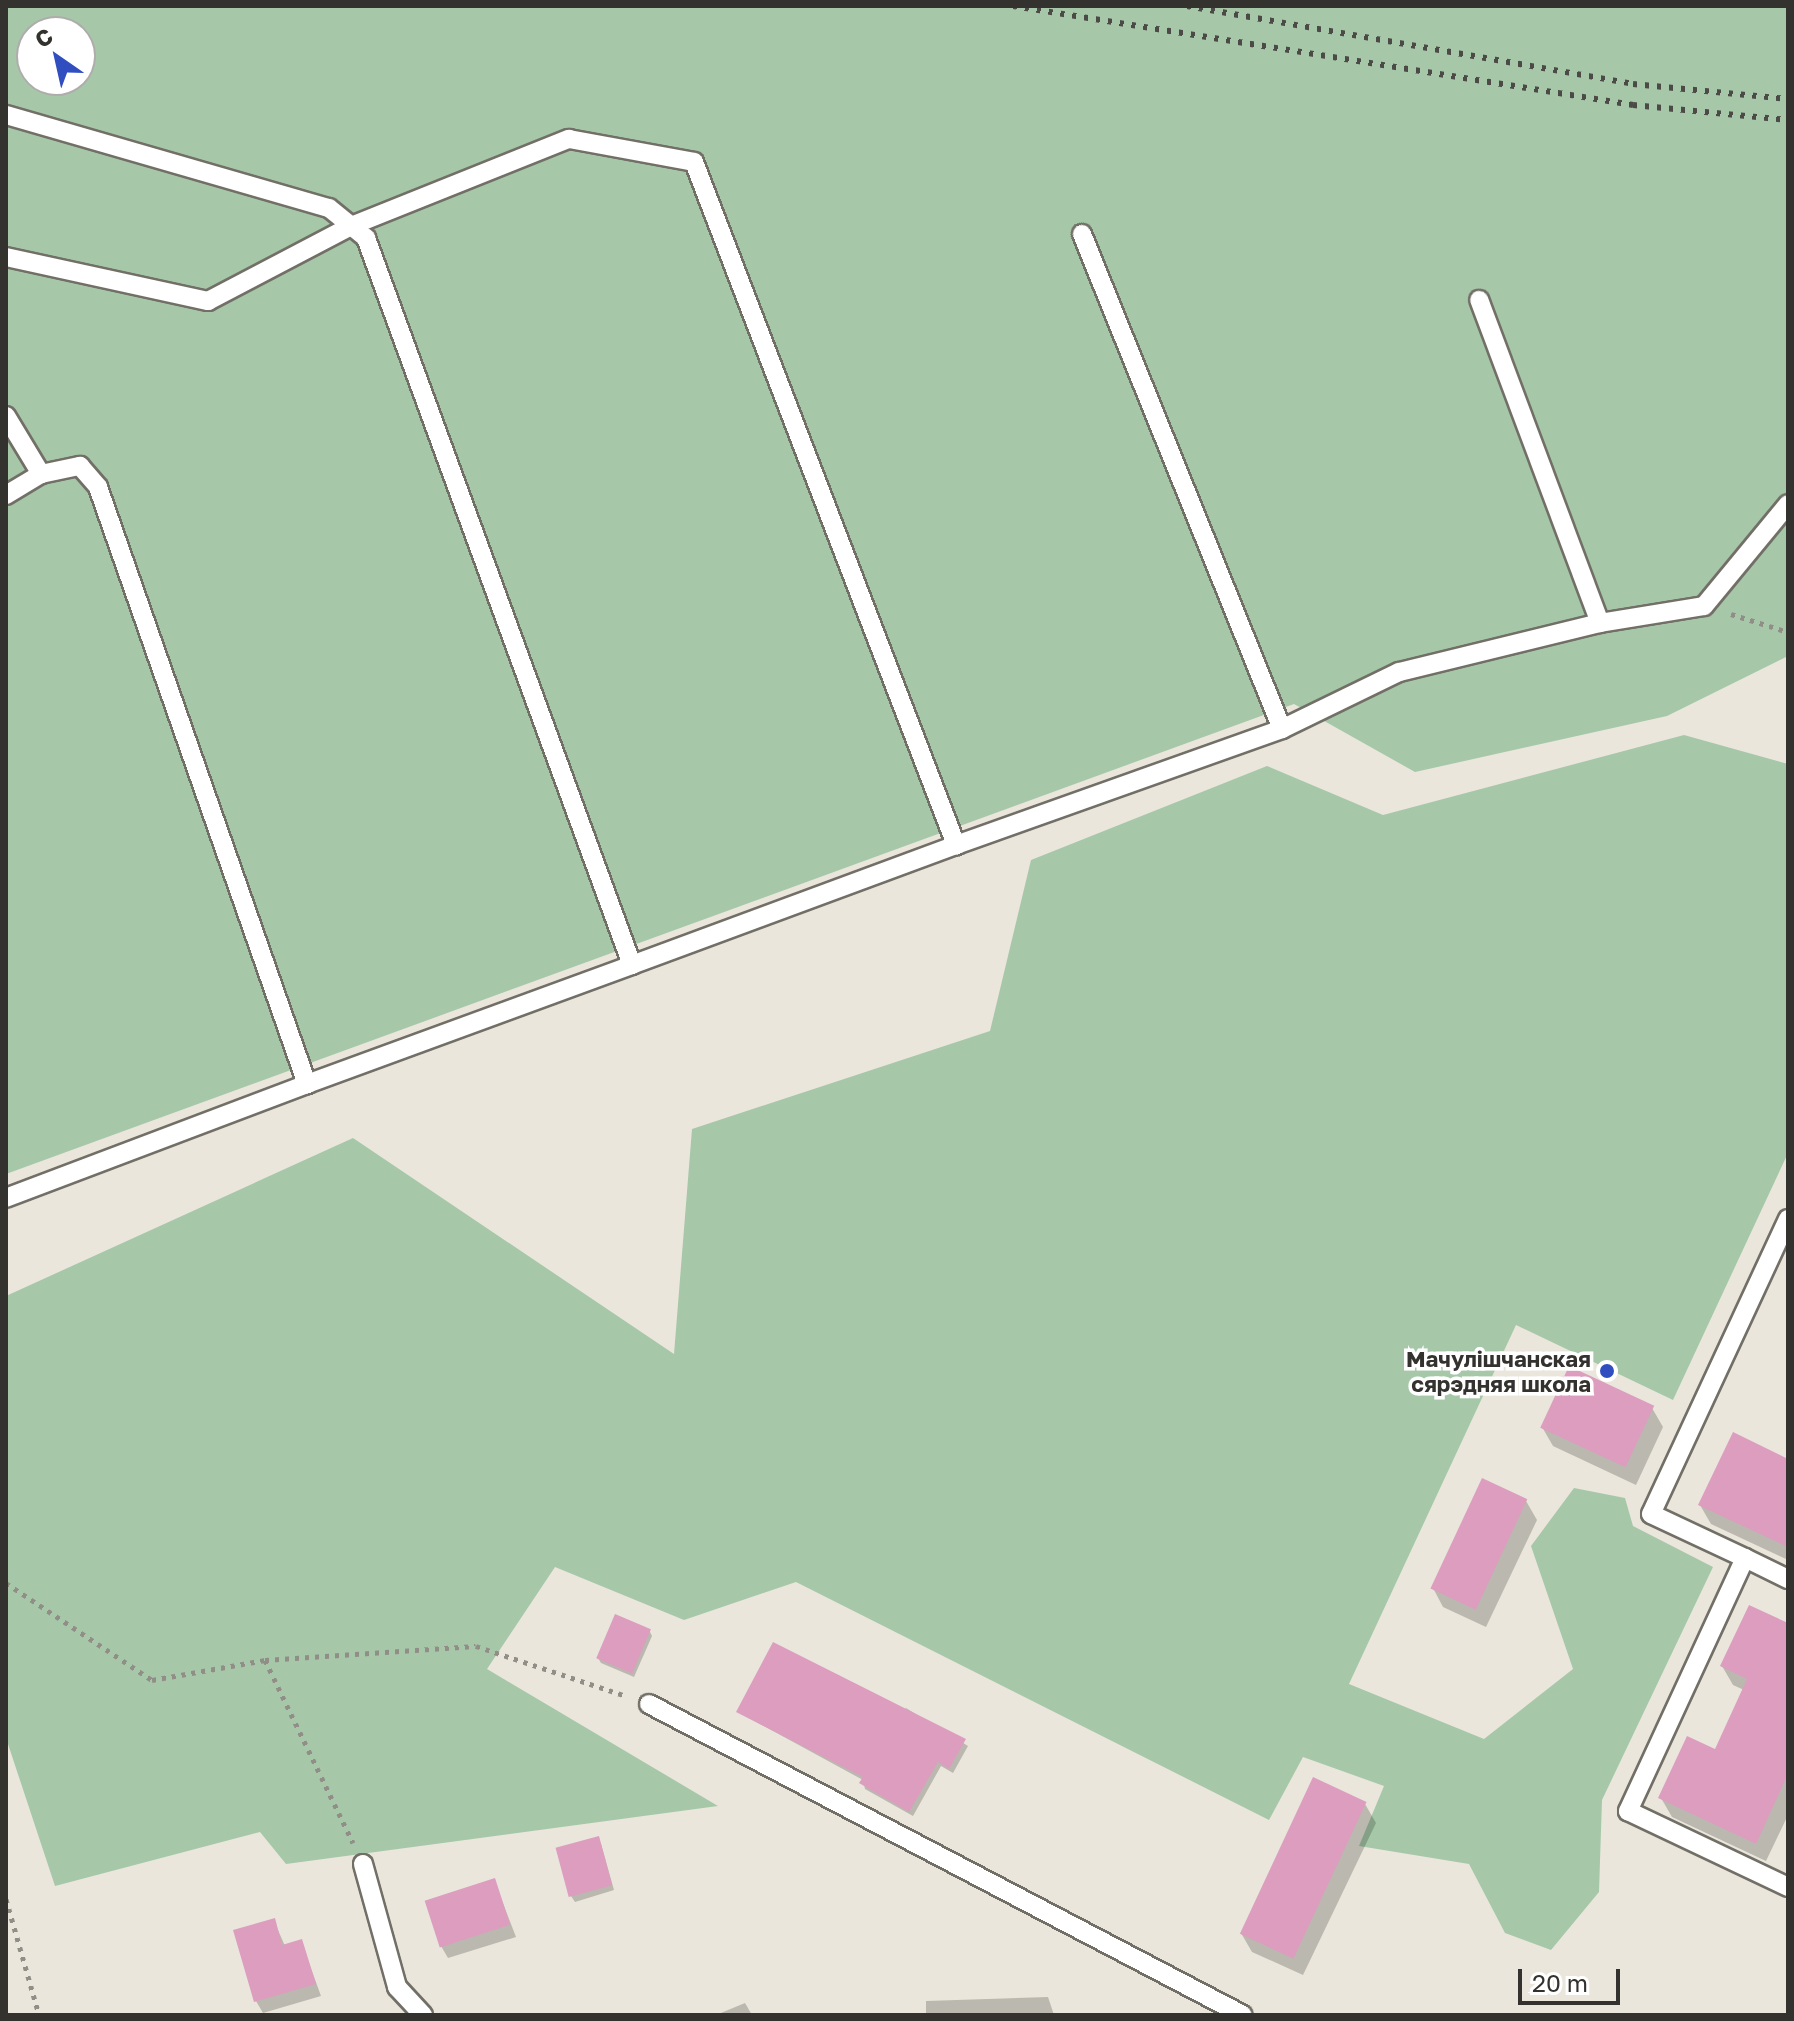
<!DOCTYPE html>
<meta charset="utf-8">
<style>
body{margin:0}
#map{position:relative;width:1794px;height:2021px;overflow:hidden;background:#eae6dc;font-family:"Golos Text",sans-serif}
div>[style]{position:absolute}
.green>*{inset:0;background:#a6c8a8}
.shadow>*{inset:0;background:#0003}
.building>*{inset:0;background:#dc9dbf;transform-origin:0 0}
.path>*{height:5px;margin-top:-2.5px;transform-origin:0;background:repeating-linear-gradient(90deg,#918e88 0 4px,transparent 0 10px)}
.roads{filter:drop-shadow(2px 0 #726f67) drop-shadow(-2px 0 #726f67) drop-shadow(0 2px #726f67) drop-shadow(0 -2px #726f67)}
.service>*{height:18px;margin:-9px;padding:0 9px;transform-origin:9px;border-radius:9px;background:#fff}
.rail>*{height:6px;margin-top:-3px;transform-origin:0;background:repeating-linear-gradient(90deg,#4c4a46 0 4px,transparent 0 12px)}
.dots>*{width:22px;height:22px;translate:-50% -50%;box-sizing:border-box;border:4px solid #fff;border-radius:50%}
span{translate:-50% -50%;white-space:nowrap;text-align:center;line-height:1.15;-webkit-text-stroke:7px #fff;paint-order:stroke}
.poi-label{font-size:22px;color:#34322f;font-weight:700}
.right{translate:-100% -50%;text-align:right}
.frame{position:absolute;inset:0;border:8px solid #34322f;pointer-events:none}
.north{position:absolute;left:16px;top:16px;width:80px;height:80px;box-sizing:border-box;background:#fff;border:2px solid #aeadac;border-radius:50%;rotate:326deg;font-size:22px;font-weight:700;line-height:32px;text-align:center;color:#34322f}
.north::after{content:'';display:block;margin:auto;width:28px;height:36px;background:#304ebf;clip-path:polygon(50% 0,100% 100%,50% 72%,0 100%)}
.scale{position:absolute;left:1518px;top:1969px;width:102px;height:36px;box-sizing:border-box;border:4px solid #34322f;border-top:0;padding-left:10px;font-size:24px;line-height:28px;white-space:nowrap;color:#34322f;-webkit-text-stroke:6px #fff;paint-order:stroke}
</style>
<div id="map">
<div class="green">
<i style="clip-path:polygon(evenodd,6px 6px,1788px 8px,1788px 656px,1667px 716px,1415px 772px,1294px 704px,6px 1174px,6px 6px,32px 32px,80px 32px,80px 80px,32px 80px,32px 32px)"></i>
<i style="clip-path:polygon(1684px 735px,1788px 764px,1788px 1153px,1673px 1400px,1516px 1325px,1349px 1684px,1484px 1739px,1573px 1669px,1531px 1546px,1574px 1488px,1625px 1498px,1633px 1526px,1713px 1567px,1602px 1800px,1599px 1892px,1551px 1950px,1505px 1933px,1469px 1864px,1359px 1846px,1384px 1786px,1303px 1757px,1269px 1820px,796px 1582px,684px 1620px,555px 1567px,487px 1669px,718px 1806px,286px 1864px,260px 1832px,55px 1886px,6px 1738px,6px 1296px,353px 1138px,674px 1354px,692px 1129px,990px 1031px,1031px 860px,1267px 766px,1383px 815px)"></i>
</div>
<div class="shadow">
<i style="clip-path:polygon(1652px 1408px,1663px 1427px,1636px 1485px,1553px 1446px,1542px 1427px)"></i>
<i style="clip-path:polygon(1788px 1461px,1788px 1560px,1711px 1524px,1700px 1505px)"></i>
<i style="clip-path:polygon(1526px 1501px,1537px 1520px,1486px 1627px,1443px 1607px,1433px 1588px)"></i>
<i style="clip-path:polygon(1788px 1626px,1788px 1815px,1766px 1861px,1672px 1817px,1661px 1798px,1716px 1751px,1744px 1690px,1733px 1685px,1722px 1666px)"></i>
<i style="clip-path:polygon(649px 1630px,652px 1636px,634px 1677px,601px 1663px,598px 1658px)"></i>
<i style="clip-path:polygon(906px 1708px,968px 1746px,953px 1773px,941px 1766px,913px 1816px,865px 1789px,863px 1780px,738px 1712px,903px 1712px)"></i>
<i style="clip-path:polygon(1365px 1804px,1376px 1823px,1303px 1975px,1252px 1952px,1241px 1933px)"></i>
<i style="clip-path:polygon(601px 1844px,614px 1890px,575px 1902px,571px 1896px)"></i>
<i style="clip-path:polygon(494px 1880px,516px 1937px,448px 1958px,441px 1946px)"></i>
<i style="clip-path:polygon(274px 1921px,285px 1946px,301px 1941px,321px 1996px,263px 2013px,256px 2001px)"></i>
<i style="clip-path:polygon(1048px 1997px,1054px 2015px,926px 2015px,926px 2001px)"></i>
<i style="clip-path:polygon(745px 2003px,752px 2015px,716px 2015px)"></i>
</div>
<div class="building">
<i style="left:1569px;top:1366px;width:94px;height:68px;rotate:25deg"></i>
<i style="clip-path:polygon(1733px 1432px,1788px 1459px,1788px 1547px,1698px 1505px)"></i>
<i style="left:1482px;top:1478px;width:50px;height:122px;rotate:25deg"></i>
<i style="clip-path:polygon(1749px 1605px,1788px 1623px,1788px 1774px,1756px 1844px,1658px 1798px,1687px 1736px,1715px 1749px,1747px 1679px,1720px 1666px)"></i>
<i style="left:615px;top:1614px;width:39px;height:48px;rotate:23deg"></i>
<i style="clip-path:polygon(773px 1642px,966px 1739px,949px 1769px,938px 1762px,909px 1812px,859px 1783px,863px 1777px,736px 1712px)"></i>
<i style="left:1313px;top:1777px;width:59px;height:173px;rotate:25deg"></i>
<i style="left:599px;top:1836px;width:51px;height:45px;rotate:75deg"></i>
<i style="left:495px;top:1878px;width:49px;height:74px;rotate:72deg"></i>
<i style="clip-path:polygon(275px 1918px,282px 1945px,302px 1939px,316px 1984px,254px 2002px,233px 1930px)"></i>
</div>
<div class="path">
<i style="left:1731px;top:614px;width:60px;rotate:17.5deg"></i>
<i style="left:6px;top:1583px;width:175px;rotate:33.6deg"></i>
<i style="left:152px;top:1680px;width:115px;rotate:-10deg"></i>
<i style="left:265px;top:1660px;width:211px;rotate:-3.8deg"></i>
<i style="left:476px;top:1646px;width:158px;rotate:18.4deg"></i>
<i style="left:265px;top:1660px;width:203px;rotate:64.3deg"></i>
<i style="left:6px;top:1899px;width:121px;rotate:74.1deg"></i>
</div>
<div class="roads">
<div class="service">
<i style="left:6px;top:115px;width:336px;rotate:16.1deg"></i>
<i style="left:329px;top:208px;width:48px;rotate:39deg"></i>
<i style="left:366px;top:238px;width:774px;rotate:69.9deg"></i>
<i style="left:632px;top:965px;width:346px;rotate:159.9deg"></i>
<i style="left:6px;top:257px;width:207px;rotate:12.3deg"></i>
<i style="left:208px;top:301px;width:161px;rotate:-27.7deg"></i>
<i style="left:351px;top:226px;width:235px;rotate:-21.8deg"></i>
<i style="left:569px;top:139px;width:127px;rotate:10.4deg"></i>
<i style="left:694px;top:162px;width:732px;rotate:69.01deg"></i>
<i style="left:956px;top:845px;width:346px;rotate:159.7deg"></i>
<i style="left:6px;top:416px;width:68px;rotate:58.9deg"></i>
<i style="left:6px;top:495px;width:41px;rotate:-31deg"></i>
<i style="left:41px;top:474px;width:40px;rotate:-12deg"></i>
<i style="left:80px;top:466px;width:28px;rotate:49deg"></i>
<i style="left:98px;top:487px;width:633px;rotate:70.71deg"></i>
<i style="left:307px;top:1084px;width:322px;rotate:159.3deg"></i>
<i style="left:1600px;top:623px;width:105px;rotate:-9.3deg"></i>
<i style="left:1704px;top:606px;width:132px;rotate:-50.5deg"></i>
<i style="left:1282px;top:729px;width:130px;rotate:-26deg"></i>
<i style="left:1399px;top:672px;width:207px;rotate:-13.7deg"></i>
<i style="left:1600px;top:623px;width:345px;rotate:-110.5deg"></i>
<i style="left:956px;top:845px;width:346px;rotate:-19.6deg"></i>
<i style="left:1282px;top:729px;width:534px;rotate:-112deg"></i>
<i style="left:1788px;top:1219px;width:325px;rotate:114.9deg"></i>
<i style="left:1651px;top:1514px;width:104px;rotate:25.1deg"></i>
<i style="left:1745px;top:1558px;width:279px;rotate:114.8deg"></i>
<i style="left:1628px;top:1811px;width:177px;rotate:25.4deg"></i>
<i style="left:1745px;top:1558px;width:48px;rotate:26deg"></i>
<i style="left:649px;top:1704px;width:670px;rotate:27.64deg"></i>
<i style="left:363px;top:1864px;width:128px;rotate:74.5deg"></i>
<i style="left:397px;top:1987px;width:38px;rotate:47deg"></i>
</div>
</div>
<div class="rail">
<i style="left:1013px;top:6px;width:628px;rotate:9.07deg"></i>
<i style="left:1633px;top:105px;width:156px;rotate:5.5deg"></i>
<i style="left:1187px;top:6px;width:453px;rotate:9.9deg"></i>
<i style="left:1633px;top:84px;width:156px;rotate:5.5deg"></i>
</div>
<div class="dots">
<i style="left:1607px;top:1371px;background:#304ebf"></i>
</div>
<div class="poi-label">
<span class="right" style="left:1591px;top:1371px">Мачулішчанская<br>сярэдняя школа</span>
</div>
<div class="frame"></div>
<div class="north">С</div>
<div class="scale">20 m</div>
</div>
